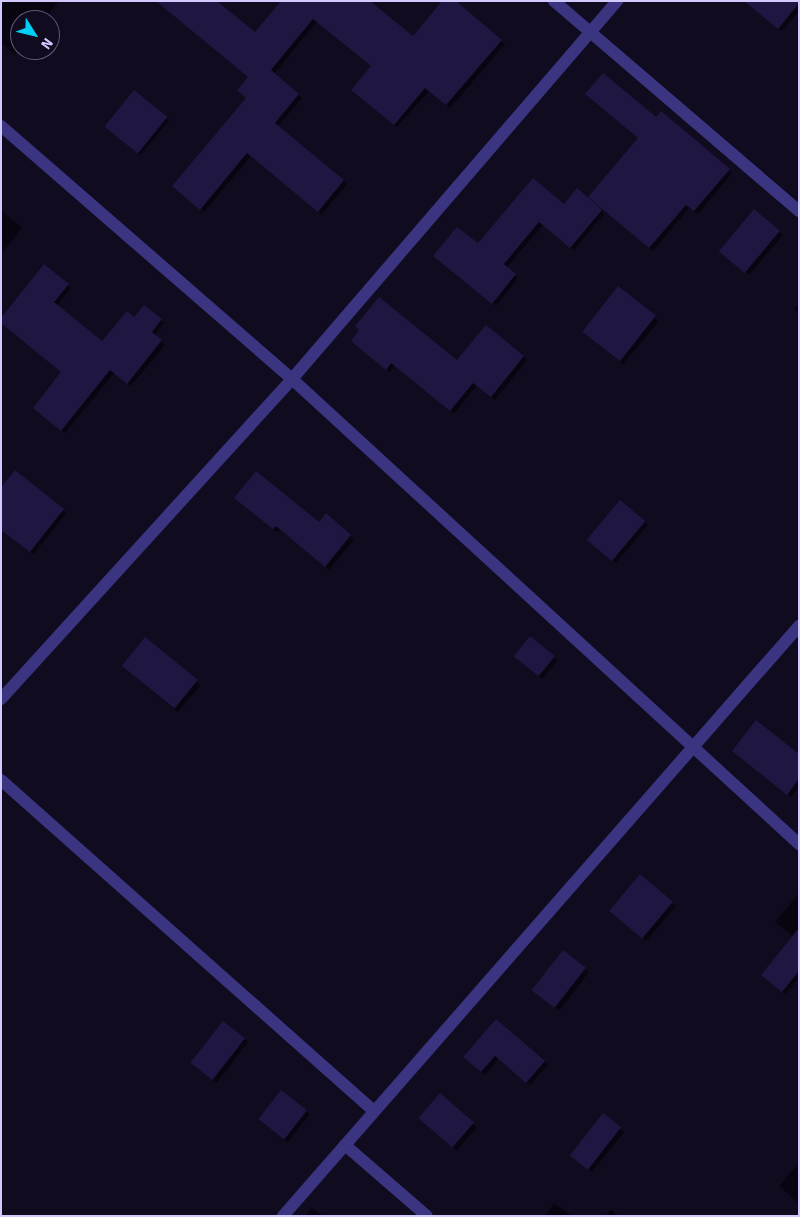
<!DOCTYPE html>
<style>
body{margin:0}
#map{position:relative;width:800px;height:1217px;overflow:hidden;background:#100b1f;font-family:Signika,sans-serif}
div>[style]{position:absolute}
.shadow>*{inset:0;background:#0007;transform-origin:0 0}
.building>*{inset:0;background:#211641;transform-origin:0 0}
.minor>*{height:12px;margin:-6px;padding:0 6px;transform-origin:6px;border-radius:6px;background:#3b3481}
span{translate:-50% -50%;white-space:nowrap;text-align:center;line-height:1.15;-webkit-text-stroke:4px #100b1f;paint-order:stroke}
.frame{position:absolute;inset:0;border:2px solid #d2caff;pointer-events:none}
.north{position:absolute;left:10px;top:10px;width:50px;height:50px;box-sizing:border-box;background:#100b1f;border:1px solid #5e5779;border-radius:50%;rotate:126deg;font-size:14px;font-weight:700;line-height:20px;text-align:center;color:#d2caff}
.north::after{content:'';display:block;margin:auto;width:18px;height:22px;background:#00cff5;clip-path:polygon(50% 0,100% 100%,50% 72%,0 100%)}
</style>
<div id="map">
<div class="shadow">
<i style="clip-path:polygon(6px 1px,59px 1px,44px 20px,20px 20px,20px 49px,15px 55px,1px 43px,1px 7px)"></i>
<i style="clip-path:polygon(282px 1px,413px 38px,454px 1px,505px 44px,450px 108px,429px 91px,397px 127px,356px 93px,372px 67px,317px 21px,274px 74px,302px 98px,278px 126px,347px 184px,322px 214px,251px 156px,204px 212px,177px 190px,247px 98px,255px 34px)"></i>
<i style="clip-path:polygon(745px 1px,799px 1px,799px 11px,782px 31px)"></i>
<i style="clip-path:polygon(166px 117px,169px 121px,140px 155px,109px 129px)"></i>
<i style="clip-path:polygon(656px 118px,732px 173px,698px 214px,690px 207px,653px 251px,593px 200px)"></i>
<i style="clip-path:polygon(564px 206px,601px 211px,604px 214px,574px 250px,543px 225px,506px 268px,518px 278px,496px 306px,438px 259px,478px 245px)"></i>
<i style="clip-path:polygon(1px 210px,22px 228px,1px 254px)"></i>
<i style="clip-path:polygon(779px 231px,783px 235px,749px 275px,724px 255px)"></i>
<i style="clip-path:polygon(68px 285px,71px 288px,57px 306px,103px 343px,134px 319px,144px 307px,164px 323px,155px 335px,165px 345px,131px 386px,114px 373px,65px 433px,38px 411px,63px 373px,4px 324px)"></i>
<i style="left:619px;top:288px;width:52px;height:56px;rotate:40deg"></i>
<i style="clip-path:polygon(799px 303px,799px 314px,794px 309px)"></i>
<i style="clip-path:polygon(356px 344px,457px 362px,523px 357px,527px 360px,495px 400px,477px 385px,454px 414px,395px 366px,390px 372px)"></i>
<i style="clip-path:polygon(239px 501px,319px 524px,326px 515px,354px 539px,329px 570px,280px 529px,277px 532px)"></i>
<i style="clip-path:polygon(63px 510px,66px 513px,34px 554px,1px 529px)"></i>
<i style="clip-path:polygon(644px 522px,648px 525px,616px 563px,592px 543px)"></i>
<i style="clip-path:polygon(530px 637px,558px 660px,542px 679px,518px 659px)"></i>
<i style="left:145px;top:639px;width:72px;height:35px;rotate:40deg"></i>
<i style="clip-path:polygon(737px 754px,799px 755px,799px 787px,791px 797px)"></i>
<i style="clip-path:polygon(799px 893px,799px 936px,796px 939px,775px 922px)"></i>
<i style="clip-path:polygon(672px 903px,676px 906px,646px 941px,614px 914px)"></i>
<i style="clip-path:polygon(799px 947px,799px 978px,786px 994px,766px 978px)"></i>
<i style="clip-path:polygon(563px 952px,589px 972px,559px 1011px,537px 994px)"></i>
<i style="clip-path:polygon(496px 1020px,548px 1065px,530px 1085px,499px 1058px,485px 1075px,468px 1060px)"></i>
<i style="clip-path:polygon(244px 1038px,248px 1042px,217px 1083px,193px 1064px)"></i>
<i style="left:281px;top:1092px;width:36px;height:36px;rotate:37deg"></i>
<i style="left:440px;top:1095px;width:49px;height:31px;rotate:41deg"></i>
<i style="clip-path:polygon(603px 1115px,624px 1132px,592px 1172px,575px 1159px)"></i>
<i style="clip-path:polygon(799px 1163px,799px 1204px,779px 1186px)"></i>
<i style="clip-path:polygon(554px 1203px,572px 1216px,545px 1216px)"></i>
<i style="clip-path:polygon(312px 1208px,323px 1216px,305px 1216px)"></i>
<i style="clip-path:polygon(611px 1209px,618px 1216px,606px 1216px)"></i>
</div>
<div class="building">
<i style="clip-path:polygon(156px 1px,217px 1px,255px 32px,281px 1px,370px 1px,413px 36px,442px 1px,456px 1px,502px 40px,446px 105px,425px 88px,394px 125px,351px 90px,371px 66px,313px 19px,271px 70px,299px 94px,275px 123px,344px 180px,318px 212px,247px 153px,200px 210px,172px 186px,246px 98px,237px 90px,248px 77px)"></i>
<i style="clip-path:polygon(744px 1px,799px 1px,799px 3px,778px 29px)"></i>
<i style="clip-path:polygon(603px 73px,656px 117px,661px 111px,730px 169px,694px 211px,686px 205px,649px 248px,588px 197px,638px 138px,585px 94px)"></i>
<i style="left:134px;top:90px;width:43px;height:47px;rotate:39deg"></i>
<i style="clip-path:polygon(533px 178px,564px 204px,577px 188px,602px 210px,570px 248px,539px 222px,504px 264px,516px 274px,492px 304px,433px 256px,457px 227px,478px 243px)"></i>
<i style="left:754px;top:209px;width:34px;height:55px;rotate:40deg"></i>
<i style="clip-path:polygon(44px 264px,69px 284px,54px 302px,102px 341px,127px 311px,134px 317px,144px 305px,162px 319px,152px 332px,162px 340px,127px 384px,110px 370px,61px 431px,33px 408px,61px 372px,1px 323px,1px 318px)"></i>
<i style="left:618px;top:286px;width:48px;height:58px;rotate:38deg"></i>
<i style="clip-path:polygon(379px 297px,457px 360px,486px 325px,524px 356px,491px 397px,473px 383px,450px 411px,391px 363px,386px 370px,351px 341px,359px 330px,355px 326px)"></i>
<i style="clip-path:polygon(15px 470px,64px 509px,30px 552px,1px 530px,1px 487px)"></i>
<i style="clip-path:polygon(256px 471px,319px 522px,326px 513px,351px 535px,325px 567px,276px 526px,273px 529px,234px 498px)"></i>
<i style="left:620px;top:500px;width:33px;height:52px;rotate:40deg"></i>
<i style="left:530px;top:636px;width:32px;height:26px;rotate:39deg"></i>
<i style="left:145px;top:637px;width:68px;height:37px;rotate:39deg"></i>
<i style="clip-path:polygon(756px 720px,799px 754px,799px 779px,787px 795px,732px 751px)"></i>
<i style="left:640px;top:874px;width:43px;height:48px;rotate:40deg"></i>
<i style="clip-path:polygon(799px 928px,799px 971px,782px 992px,761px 975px)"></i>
<i style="left:563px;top:950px;width:29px;height:51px;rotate:38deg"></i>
<i style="clip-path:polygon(496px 1019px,545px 1061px,526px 1083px,495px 1056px,481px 1072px,463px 1057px)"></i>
<i style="left:223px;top:1021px;width:28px;height:53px;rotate:38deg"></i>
<i style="left:281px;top:1090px;width:33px;height:37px;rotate:38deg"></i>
<i style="left:440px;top:1093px;width:45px;height:33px;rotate:41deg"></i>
<i style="left:603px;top:1113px;width:23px;height:54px;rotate:38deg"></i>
</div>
<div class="minor">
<i style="left:554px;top:1px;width:323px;rotate:40.6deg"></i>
<i style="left:1px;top:126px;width:386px;rotate:41deg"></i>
<i style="left:292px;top:379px;width:688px;rotate:42.53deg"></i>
<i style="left:1px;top:699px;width:433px;rotate:-47.7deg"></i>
<i style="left:292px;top:379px;width:499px;rotate:-49.3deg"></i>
<i style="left:1px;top:780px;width:499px;rotate:41.6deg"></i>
<i style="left:345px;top:1145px;width:108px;rotate:40.9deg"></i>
<i style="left:283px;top:1216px;width:784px;rotate:-48.83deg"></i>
</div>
<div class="frame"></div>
<div class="north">N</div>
</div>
